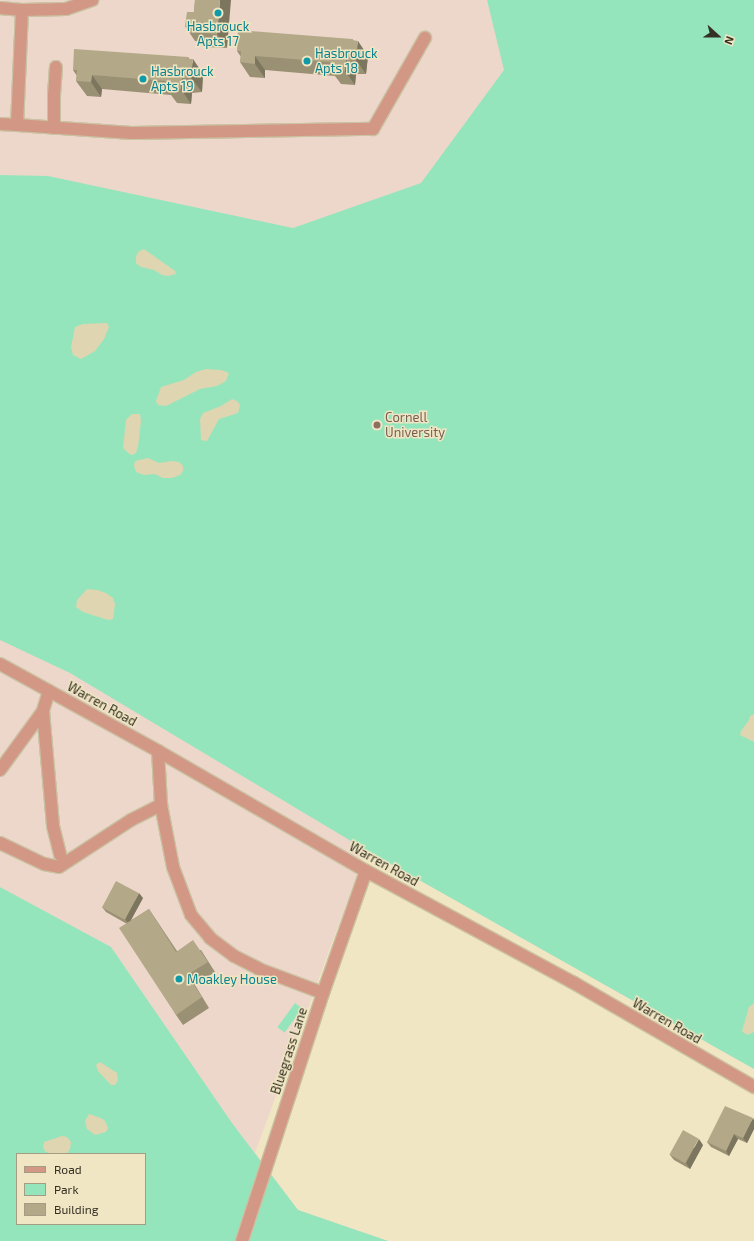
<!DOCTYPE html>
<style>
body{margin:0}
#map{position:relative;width:754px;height:1241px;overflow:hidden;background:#f0e6c3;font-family:"Exo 2",sans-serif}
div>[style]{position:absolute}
.education>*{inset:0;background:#edd7ca}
.green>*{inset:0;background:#95e5bc;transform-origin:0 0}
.sand>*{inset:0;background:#dfd5b1}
.roads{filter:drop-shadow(1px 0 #cac2a3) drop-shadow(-1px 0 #cac2a3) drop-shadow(0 1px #cac2a3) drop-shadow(0 -1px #cac2a3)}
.minor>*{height:12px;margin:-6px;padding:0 6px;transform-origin:6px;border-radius:6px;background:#d39885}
.wall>*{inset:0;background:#9a9175}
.shaded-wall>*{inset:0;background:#7d765f}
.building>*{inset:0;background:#b3a988;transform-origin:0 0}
.dots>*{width:11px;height:11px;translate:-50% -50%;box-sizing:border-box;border:2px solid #f0e6c3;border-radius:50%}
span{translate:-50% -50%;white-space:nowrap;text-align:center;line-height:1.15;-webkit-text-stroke:3px #f0e6c3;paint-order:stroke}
.culture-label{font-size:13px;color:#0d838f}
.left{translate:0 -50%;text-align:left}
.education-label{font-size:13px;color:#785e54}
.street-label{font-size:13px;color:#343023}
.legend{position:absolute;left:16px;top:1153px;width:130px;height:72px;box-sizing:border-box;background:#f0e6c3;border:1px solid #a59d83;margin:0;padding:5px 7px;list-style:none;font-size:12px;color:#343023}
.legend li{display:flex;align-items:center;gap:8px;height:20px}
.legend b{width:20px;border:1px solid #a59d83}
.north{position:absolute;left:698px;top:16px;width:40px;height:40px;-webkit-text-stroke:3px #f0e6c3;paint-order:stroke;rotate:111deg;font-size:11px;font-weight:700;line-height:16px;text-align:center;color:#343023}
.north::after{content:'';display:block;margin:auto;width:14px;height:18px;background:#343023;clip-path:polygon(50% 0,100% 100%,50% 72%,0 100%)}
</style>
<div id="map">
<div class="education">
<i style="clip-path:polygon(evenodd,0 0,754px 0,754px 1069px,366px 850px,255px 1153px,298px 1210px,388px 1241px,0 1241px,0 0,17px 1154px,145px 1154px,145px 1224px,17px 1224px,17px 1154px)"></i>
</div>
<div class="green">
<i style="clip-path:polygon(487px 0,754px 0,754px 1069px,366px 850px,70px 673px,0 640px,0 175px,48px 176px,293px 228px,421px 183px,504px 70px)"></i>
<i style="clip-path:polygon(evenodd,0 887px,111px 947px,232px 1123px,298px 1210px,388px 1241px,0 1241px,0 887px,17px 1154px,145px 1154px,145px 1224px,17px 1224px,17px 1154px)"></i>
<i style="left:295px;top:1003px;width:9px;height:30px;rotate:36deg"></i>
</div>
<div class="sand">
<i style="clip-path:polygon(144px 249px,175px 271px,176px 274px,168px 276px,162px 275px,154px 270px,141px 267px,136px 263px,136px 256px,139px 251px)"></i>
<i style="clip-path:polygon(107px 323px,109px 327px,104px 339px,95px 351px,81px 359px,73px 355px,71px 347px,75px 327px,83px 324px)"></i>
<i style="clip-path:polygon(206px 369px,221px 370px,229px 373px,226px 381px,217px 386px,200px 389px,166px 406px,158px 405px,156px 401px,161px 387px,184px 380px,196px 372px)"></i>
<i style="clip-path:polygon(232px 399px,237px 401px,240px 405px,238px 413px,219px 419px,207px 441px,201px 440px,200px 419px,203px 413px,221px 406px)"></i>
<i style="clip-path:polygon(132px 414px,140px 414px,141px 421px,138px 447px,136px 453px,132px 455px,128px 453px,123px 448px,126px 420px)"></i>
<i style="clip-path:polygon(148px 458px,159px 463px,172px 461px,179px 462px,183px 466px,183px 471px,180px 475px,172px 478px,163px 478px,155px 474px,144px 475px,136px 472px,134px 466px,135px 461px)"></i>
<i style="clip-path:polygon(87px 589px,97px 590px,106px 593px,113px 598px,115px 604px,113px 619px,108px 620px,83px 612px,76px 607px,77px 600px)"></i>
<i style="clip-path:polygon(754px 714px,754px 742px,740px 735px,741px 731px,749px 720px,750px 716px)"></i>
<i style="clip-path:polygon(754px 1003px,754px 1032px,747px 1035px,742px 1031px,749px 1007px)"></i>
<i style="clip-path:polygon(100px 1062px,117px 1073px,118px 1080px,115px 1085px,111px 1085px,98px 1071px,96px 1065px)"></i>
<i style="clip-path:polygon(89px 1114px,101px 1118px,105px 1121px,108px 1128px,106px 1132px,95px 1135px,87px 1129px,85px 1121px)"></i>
<i style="clip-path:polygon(62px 1136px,67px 1137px,71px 1142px,70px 1149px,67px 1153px,51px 1154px,45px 1151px,43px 1147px,44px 1142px)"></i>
</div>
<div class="roads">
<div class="minor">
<i style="left:0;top:8px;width:22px;rotate:5deg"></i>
<i style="left:22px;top:10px;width:44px;rotate:-1.3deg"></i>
<i style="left:66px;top:9px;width:28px;rotate:-19deg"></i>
<i style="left:0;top:124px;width:17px;rotate:3deg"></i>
<i style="left:17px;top:125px;width:115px;rotate:-87.5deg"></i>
<i style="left:17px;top:125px;width:115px;rotate:4deg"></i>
<i style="left:132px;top:133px;width:241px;rotate:-1deg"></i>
<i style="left:373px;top:129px;width:105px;rotate:-60.3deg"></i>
<i style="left:54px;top:128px;width:33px;rotate:-90deg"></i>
<i style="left:54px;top:95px;width:28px;rotate:-86deg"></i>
<i style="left:0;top:664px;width:180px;rotate:28.8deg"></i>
<i style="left:158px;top:751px;width:240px;rotate:30deg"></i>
<i style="left:366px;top:871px;width:236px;rotate:28.3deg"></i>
<i style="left:574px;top:983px;width:208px;rotate:30deg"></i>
<i style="left:49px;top:691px;width:21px;rotate:107deg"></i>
<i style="left:43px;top:711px;width:115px;rotate:85deg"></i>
<i style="left:53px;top:826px;width:30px;rotate:76deg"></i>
<i style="left:158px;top:751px;width:54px;rotate:86.8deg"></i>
<i style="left:161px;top:805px;width:63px;rotate:79deg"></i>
<i style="left:173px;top:867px;width:51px;rotate:69.4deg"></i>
<i style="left:191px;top:915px;width:30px;rotate:50deg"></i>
<i style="left:210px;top:938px;width:30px;rotate:37deg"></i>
<i style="left:234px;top:956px;width:28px;rotate:27deg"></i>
<i style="left:259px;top:969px;width:68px;rotate:20.6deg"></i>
<i style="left:0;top:770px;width:73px;rotate:-53.9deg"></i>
<i style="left:0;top:843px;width:49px;rotate:25.5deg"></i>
<i style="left:44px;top:864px;width:15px;rotate:11deg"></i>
<i style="left:59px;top:867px;width:86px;rotate:-33.1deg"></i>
<i style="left:131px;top:820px;width:34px;rotate:-27deg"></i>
<i style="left:242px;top:1241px;width:261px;rotate:-71.9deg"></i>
<i style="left:323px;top:993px;width:129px;rotate:-70.6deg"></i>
</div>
</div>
<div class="wall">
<i style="clip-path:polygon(195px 0,227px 48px,206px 47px,203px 42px,195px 41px,185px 26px,194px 12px)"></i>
<i style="clip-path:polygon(352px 39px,368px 56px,366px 74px,356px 74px,355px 85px,341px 84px,335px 76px,265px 70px,265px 78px,250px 77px,240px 62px,241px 57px,237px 51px)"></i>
<i style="clip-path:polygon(189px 59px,203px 74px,202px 92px,192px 93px,191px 104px,177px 103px,171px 95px,102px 89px,101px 97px,87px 96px,76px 81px,77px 76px,73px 70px)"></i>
<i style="clip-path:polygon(143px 898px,130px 921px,149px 909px,177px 951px,201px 950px,215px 972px,195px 985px,209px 1008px,183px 1025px,176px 1015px,127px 924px,106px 912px,102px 907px)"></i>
<i style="clip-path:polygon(754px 1120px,754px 1129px,747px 1143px,738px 1139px,729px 1156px,711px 1147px,707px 1142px)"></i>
<i style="clip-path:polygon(703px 1145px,690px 1169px,674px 1160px,670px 1155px)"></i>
</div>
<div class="shaded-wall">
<i style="clip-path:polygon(220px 0,231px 0,227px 48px,217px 34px)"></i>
<i style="clip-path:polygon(352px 39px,357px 46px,358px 41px,368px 56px,366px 74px,356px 60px)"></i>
<i style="clip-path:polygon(255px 56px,265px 70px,265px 78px,255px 64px)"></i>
<i style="clip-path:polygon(188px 57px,193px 64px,193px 59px,203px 74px,202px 92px,191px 78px)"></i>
<i style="clip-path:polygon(346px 60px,356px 74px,355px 85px,345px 71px)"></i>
<i style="clip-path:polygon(92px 75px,102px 89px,101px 97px,91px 82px)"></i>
<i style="clip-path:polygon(182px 78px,192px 93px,191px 104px,181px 89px)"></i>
<i style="clip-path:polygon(139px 893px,143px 898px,129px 924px,125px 919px)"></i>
<i style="clip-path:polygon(753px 1118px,754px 1120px,754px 1129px,747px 1143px,743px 1138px)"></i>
<i style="clip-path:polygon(734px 1134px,738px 1139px,729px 1156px,726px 1151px)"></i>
<i style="clip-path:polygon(699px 1139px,703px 1145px,690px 1169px,686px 1163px)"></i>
</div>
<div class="building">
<i style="clip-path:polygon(195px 0,220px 0,217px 34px,196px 32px,196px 27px,185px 26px,187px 12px,194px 12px)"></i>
<i style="clip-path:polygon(238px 30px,352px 39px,352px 40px,358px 41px,356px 60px,346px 60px,345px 71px,330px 70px,331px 62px,255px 56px,255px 64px,240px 62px,241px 51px,237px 51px)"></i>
<i style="clip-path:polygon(74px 49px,188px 57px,188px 59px,193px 59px,191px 78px,182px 78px,181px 89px,166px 88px,167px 81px,92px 75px,91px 82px,76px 81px,77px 70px,73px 70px)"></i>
<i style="left:116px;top:881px;width:26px;height:30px;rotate:28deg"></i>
<i style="clip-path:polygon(149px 909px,176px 952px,193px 940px,208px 962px,187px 975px,202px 997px,176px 1015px,119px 928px)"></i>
<i style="clip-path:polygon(725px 1106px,753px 1118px,743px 1138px,734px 1134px,726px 1151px,707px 1142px)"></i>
<i style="left:683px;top:1130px;width:18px;height:28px;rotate:29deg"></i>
</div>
<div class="dots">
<i style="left:218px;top:13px;background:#0f9aa8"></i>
<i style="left:307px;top:61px;background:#0f9aa8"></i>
<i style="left:143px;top:79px;background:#0f9aa8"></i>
<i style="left:377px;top:425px;background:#8d6e63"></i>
<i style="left:179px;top:979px;background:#0f9aa8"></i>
</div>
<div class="culture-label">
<span style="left:218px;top:34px">Hasbrouck<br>Apts 17</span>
<span class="left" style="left:315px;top:61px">Hasbrouck<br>Apts 18</span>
<span class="left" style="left:151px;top:79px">Hasbrouck<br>Apts 19</span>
<span class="left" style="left:187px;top:979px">Moakley House</span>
</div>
<div class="education-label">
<span class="left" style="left:385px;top:425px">Cornell<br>University</span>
</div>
<div class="street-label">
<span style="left:102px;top:704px;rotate:29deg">Warren Road</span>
<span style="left:384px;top:864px;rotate:29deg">Warren Road</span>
<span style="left:667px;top:1021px;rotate:30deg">Warren Road</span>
<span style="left:289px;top:1051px;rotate:-72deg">Bluegrass Lane</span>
</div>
<ul class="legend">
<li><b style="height:5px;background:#d39885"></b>Road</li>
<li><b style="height:11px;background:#95e5bc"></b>Park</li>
<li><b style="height:11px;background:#b3a988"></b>Building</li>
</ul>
<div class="north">N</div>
</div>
